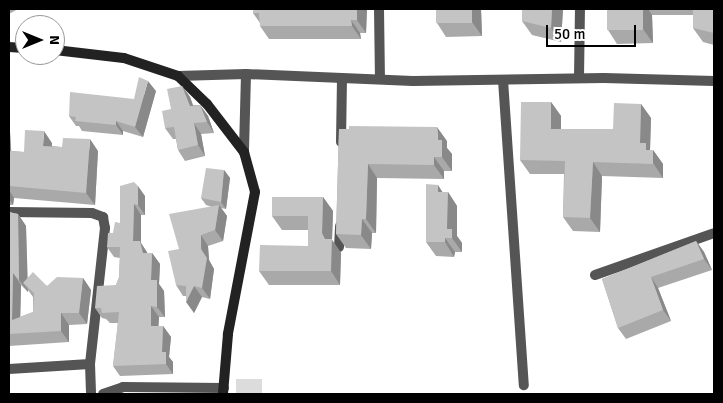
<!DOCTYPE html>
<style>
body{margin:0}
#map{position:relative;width:723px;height:403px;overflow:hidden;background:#fff;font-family:Signika,sans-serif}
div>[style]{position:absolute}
.green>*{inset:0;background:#dcdcdc;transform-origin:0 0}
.street>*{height:10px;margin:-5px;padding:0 5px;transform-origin:5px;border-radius:5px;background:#555}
.secondary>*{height:10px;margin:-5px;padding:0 5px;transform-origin:5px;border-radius:5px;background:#222}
.wall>*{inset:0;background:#a9a9a9}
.shaded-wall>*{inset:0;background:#898989}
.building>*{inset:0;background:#c4c4c4;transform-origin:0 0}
span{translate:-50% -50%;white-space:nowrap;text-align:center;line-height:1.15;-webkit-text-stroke:5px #fff;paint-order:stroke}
.frame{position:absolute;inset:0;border:10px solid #000;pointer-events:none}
.north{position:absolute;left:15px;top:15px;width:50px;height:50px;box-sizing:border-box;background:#fff;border:1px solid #999;border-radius:50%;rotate:90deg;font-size:14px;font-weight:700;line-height:20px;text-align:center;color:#000}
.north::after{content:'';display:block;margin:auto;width:18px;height:22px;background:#000;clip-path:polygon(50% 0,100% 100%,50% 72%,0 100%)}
.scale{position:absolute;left:546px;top:25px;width:90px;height:22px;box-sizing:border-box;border:2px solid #000;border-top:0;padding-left:6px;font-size:15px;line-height:18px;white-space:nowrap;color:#000;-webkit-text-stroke:4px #fff;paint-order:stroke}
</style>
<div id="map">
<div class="green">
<i style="left:262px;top:379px;width:15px;height:26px;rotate:90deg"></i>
</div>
<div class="street">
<i style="left:379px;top:9px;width:70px;rotate:89.2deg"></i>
<i style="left:246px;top:74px;width:167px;rotate:2.4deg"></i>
<i style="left:413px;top:81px;width:191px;rotate:-0.9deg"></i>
<i style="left:604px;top:78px;width:110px;rotate:1.6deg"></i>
<i style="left:178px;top:76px;width:68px;rotate:-1.7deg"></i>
<i style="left:246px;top:74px;width:78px;rotate:91.5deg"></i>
<i style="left:579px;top:78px;width:69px;rotate:-89.2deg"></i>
<i style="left:503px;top:80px;width:306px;rotate:86.1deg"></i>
<i style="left:341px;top:142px;width:64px;rotate:-89.1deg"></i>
<i style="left:9px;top:212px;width:83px;rotate:0.7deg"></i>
<i style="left:92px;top:213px;width:12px;rotate:20deg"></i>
<i style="left:103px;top:217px;width:11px;rotate:80deg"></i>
<i style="left:105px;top:228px;width:137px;rotate:96.3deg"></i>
<i style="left:339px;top:247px;width:21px;rotate:-87deg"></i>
<i style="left:595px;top:275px;width:126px;rotate:-19.4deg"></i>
<i style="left:9px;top:369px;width:81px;rotate:-3.5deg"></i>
<i style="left:90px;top:364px;width:30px;rotate:88deg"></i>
<i style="left:103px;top:394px;width:21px;rotate:-19deg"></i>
<i style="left:123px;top:387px;width:101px;rotate:0.6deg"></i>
</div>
<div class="secondary">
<i style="left:9px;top:47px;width:16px;rotate:4deg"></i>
<i style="left:55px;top:50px;width:69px;rotate:6.6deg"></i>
<i style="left:124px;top:58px;width:57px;rotate:18.4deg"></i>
<i style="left:178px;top:76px;width:40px;rotate:44deg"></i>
<i style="left:207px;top:104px;width:61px;rotate:52.4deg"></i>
<i style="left:244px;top:152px;width:41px;rotate:74.6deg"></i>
<i style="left:255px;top:192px;width:145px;rotate:100.8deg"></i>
<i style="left:228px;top:334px;width:60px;rotate:94.8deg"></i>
</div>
<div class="wall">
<i style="clip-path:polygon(9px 9px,18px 9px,9px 14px)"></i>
<i style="clip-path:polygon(367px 9px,366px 33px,360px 33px,361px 39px,269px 39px,260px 26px,260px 23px,253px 13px)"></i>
<i style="clip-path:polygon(436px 9px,481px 9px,482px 36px,446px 37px,437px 23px)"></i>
<i style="clip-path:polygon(522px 9px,563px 9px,561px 42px,532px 35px,522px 21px)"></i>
<i style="clip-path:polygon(607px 9px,714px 9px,714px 45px,703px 42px,693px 28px,693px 15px,652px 15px,653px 43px,617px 44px,608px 30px)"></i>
<i style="clip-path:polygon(182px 86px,190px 97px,193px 105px,200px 105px,208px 116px,214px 133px,201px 134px,205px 156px,185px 161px,178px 150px,176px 139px,173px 139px,165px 128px,171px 109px)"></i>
<i style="clip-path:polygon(156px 91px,143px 137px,123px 131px,123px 135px,82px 131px,79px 126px,76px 126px,69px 116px,134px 99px)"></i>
<i style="clip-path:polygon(551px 102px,561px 116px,561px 129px,613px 129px,641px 104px,651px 118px,650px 150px,653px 150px,663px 164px,663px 178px,602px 176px,600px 232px,573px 231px,563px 217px,564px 174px,530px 174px,520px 160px)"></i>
<i style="clip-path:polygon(339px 129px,447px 141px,447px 148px,452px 154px,452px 171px,444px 171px,444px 179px,377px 178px,376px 233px,372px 233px,371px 249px,346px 248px,336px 234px)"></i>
<i style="clip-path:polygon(9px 130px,10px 132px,11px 151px,24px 152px,52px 143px,52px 146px,98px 151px,95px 205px,14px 198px,13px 205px,9px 205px)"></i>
<i style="clip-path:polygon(224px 170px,230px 178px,226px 209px,221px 208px,227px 216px,223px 241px,208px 246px,209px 260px,214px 269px,210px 299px,202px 297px,194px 313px,186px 296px,183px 296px,176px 285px,179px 249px,212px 207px,206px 205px,201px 198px)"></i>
<i style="clip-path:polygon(120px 186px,145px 196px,145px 215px,141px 215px,141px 243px,147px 253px,152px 253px,160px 264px,159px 284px,164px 291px,165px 317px,159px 317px,158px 326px,163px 326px,171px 337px,169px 357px,173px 362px,173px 374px,120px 376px,113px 366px,118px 323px,110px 323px,106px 319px,102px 318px,95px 308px,116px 285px,119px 277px,120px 258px,114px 257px,107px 247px,113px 233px,120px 223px)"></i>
<i style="clip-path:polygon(442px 192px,448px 192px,457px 206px,457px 236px,462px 243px,462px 252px,455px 252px,454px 257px,436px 256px,426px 242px)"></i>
<i style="clip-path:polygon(323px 197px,333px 211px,332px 240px,341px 253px,340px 285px,269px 285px,259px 271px,308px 246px,308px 230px,282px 230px,272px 216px)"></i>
<i style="clip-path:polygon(evenodd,9px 212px,18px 214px,26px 226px,27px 279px,47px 286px,83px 278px,91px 290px,87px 324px,69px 325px,69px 342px,9px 346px,9px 212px,21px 285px,28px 292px,28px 290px,33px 297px,33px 312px,20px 317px,21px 285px)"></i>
<i style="clip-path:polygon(696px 241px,704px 252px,712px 270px,658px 288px,671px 321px,626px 339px,618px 328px,602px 279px)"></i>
</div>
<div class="shaded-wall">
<i style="clip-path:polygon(357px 9px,367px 9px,366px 33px,357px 20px)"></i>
<i style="clip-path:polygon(472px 9px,481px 9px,482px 36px,472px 22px)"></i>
<i style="clip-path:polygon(552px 9px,563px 9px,561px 42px,551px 28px)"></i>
<i style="clip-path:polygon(643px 9px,648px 9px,652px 15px,653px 43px,643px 29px)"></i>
<i style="clip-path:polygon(351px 20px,360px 33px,361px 39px,352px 26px)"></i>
<i style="clip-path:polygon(148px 81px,156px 91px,143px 137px,135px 127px)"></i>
<i style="clip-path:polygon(182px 86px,190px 97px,197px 117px,190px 106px)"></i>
<i style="clip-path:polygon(551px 102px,561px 116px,561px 144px,551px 129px)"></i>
<i style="clip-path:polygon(641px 104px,651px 118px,650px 150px,653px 150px,663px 164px,663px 178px,640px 143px)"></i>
<i style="clip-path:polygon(200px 105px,208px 116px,214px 133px,207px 122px)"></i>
<i style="clip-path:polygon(116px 121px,123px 131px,123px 135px,116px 125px)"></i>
<i style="clip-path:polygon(194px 123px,201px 134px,205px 156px,198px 145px)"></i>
<i style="clip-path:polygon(437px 127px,447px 141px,447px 148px,452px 154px,452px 171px,442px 157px,438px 140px)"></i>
<i style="clip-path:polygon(9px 130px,10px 132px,12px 163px,9px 158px)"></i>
<i style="clip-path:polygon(44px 131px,52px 143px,51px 158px,43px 146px)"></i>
<i style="clip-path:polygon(90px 139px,98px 151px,95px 205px,86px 193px)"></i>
<i style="clip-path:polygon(434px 157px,444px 171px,444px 179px,434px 165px)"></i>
<i style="clip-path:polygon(593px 162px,602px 176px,600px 232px,590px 218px)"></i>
<i style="clip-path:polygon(368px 164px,377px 178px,376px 233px,366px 219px)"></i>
<i style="clip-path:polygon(224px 170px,230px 178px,226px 209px,221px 202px)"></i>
<i style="clip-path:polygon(438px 185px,447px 199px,448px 192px,457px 206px,457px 236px,462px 243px,462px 252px,452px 238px,447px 229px,438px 192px)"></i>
<i style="clip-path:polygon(138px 186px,145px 196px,145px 215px,138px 205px)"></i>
<i style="clip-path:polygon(9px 190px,14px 198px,13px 205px,9px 199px)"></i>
<i style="clip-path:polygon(323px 197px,333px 211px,332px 240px,341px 253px,340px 285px,331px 271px,322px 233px)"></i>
<i style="clip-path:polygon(134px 204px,141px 215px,141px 243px,147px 252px,150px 264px,133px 241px)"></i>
<i style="clip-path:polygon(219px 205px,227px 216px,223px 241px,215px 230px)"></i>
<i style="clip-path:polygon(18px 214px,26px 226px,28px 288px,23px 283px,28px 290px,28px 292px,19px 280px)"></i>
<i style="clip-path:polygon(362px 219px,372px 233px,371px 249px,361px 235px)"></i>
<i style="clip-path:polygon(201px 235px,208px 246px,209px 260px,214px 269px,210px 299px,202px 288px)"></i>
<i style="clip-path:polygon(445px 238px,455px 252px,454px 257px,445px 242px)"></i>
<i style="clip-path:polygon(696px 241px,704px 252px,712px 270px,704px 259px)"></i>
<i style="clip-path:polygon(152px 253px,160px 264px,159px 284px,164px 291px,165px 317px,157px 307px,151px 280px)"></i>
<i style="clip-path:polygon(13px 273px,21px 285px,20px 332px,12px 320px)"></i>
<i style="clip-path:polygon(651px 277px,658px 288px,671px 321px,663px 310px)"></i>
<i style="clip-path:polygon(83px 278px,91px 290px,87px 324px,79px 313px)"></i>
<i style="clip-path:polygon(194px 286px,202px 297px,194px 313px,186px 302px)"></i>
<i style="clip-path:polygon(151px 306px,159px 317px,158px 337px,151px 326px)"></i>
<i style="clip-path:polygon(61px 313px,69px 325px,69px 342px,61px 331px)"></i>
<i style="clip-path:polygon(163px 326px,171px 337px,169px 357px,173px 362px,173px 374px,166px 364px,162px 352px)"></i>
</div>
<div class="building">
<i style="clip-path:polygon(253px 9px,357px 9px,357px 20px,351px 20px,352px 26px,260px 26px,259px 13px,253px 13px)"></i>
<i style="left:436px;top:9px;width:36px;height:14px"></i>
<i style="clip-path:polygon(522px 9px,552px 9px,551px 28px,522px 21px)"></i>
<i style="left:607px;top:9px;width:36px;height:21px"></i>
<i style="clip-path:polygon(693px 9px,714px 9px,714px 33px,693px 28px)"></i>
<i style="clip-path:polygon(139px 77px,148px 81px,135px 127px,116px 121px,116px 125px,75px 121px,76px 117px,69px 116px,70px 92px,134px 99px)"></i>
<i style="clip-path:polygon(182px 86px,190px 106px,200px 105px,207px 122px,194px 123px,198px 145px,178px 150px,174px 127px,165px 128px,162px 111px,171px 109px,167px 89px)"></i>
<i style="clip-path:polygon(521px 102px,551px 102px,551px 129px,613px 129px,614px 103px,641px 104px,640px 143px,646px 143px,646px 150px,653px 150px,653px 164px,593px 162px,590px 218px,563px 217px,565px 161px,520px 160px)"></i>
<i style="clip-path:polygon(349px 126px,437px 127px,438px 140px,442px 140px,442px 157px,434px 157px,434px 165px,368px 164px,366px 219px,362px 219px,361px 235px,336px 234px,339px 129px,349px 129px)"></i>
<i style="clip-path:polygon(25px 130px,44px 131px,43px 146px,62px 147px,63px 138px,90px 139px,86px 193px,9px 186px,9px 151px,24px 152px)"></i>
<i style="clip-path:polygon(206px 168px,224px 170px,221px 202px,201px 198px)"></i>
<i style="clip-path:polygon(134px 182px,138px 186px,138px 205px,134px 204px,133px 241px,140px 241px,143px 253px,152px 253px,151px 280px,157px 280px,157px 307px,151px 306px,151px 326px,163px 326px,162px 352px,166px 352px,166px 364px,113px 366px,119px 312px,102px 313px,101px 308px,95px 308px,97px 286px,116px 285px,119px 277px,120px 247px,107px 247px,108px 233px,113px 233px,115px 222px,120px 223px,120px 186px)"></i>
<i style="clip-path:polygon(426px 184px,438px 185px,438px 192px,448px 192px,447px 229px,452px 229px,452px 238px,445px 238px,445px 242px,426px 242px)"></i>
<i style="clip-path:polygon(272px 197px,323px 197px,322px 233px,325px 239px,332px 239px,331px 271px,259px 271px,260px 245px,308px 246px,308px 216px,272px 216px)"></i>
<i style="clip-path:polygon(219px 205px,215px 230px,201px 235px,201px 249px,207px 258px,202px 288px,194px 286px,186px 302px,186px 286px,176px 285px,168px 251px,179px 249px,169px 214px)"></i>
<i style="clip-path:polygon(9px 212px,18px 214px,19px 280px,13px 273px,12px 320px,33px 312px,34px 293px,23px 283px,33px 272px,47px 286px,57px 277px,83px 278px,79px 313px,61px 313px,61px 331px,9px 334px)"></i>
<i style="clip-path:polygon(696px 241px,704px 259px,651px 277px,663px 310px,618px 328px,602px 279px)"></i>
</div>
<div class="frame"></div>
<div class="north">N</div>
<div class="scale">50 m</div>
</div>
